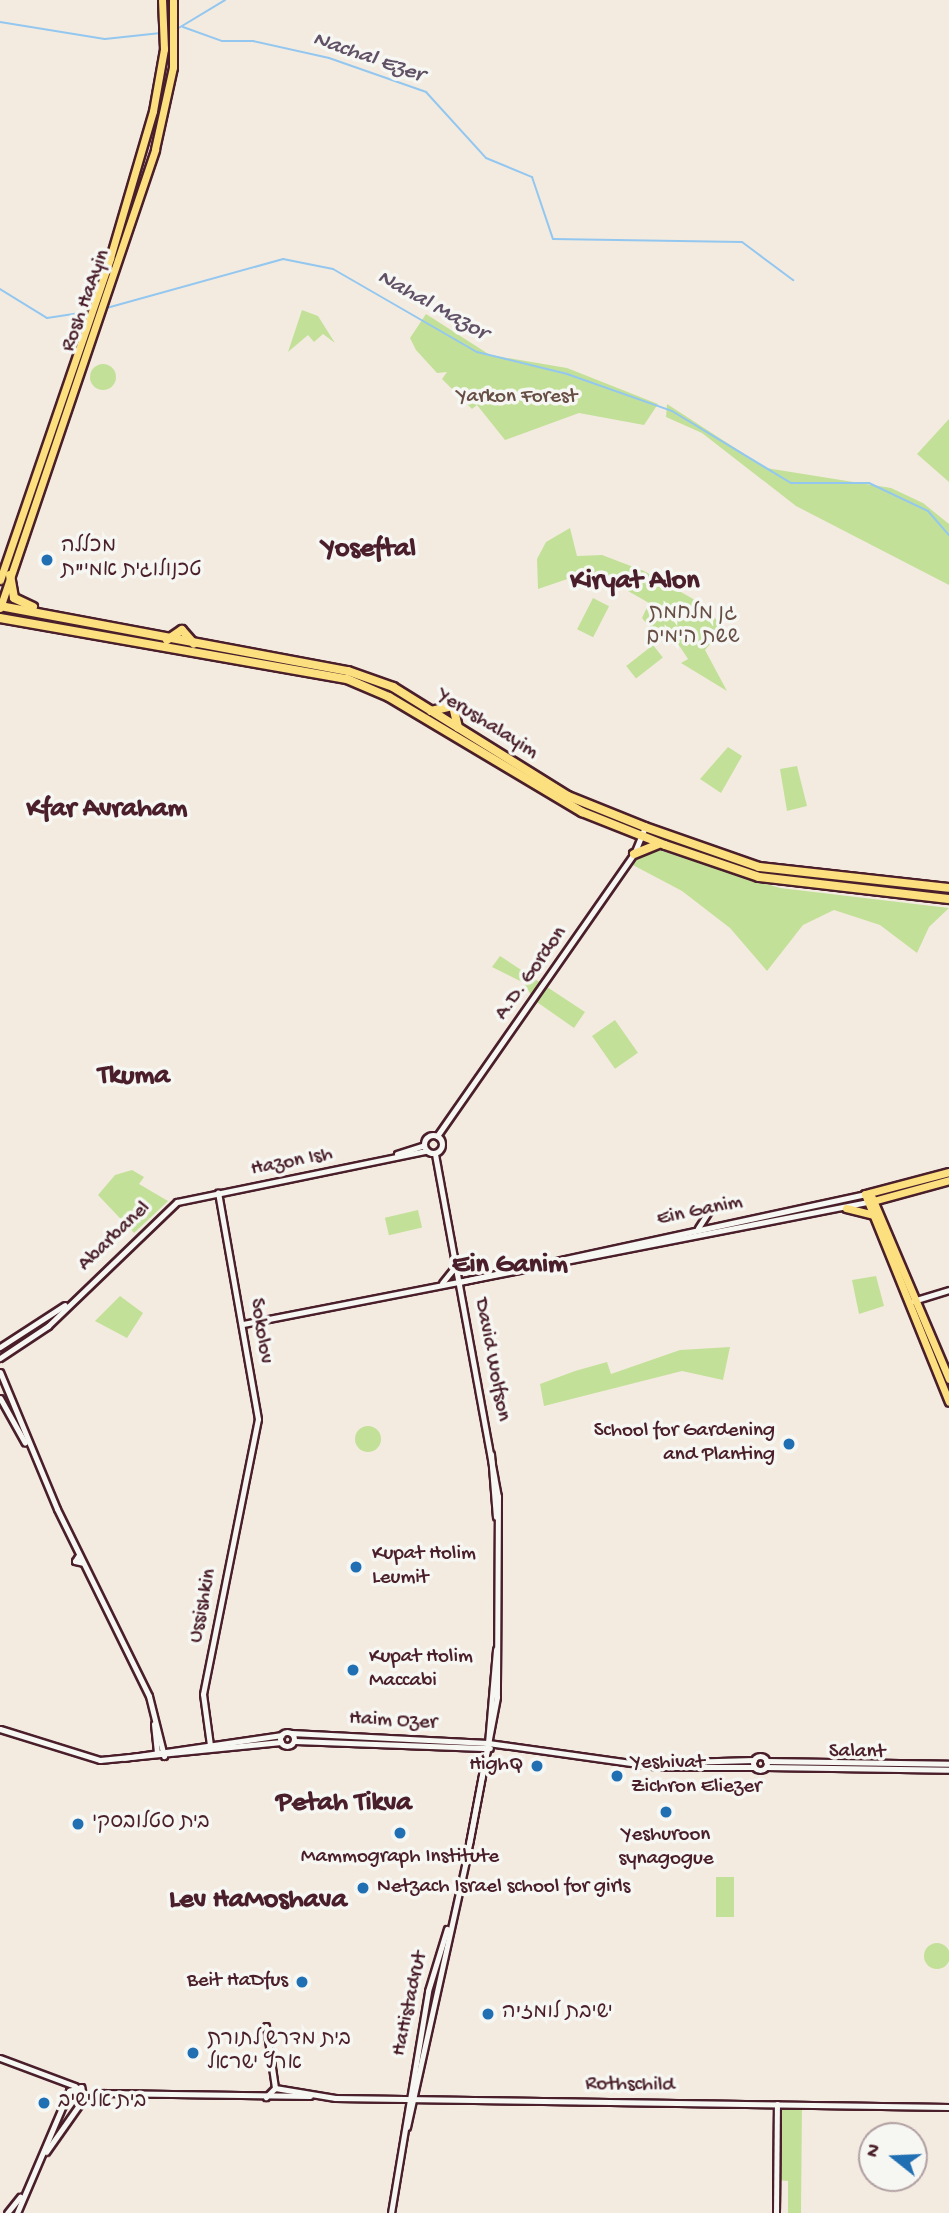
<!DOCTYPE html>
<meta charset="utf-8">
<style>
body{margin:0}
#map{position:relative;width:949px;height:2213px;overflow:hidden;background:#f3ebe0;font-family:"Gochi Hand","Playpen Sans Hebrew",sans-serif}
div>[style]{position:absolute}
.green>*{inset:0;background:#c3e098;transform-origin:0 0}
.round{border-radius:50%}
.stream>*{height:2px;margin:-1px;padding:0 1px;transform-origin:1px;border-radius:1px;background:#93c7f0}
.roads{filter:drop-shadow(2px 0 #4a1f2b) drop-shadow(-2px 0 #4a1f2b) drop-shadow(0 2px #4a1f2b) drop-shadow(0 -2px #4a1f2b)}
.minor>*{height:5px;margin:-2.5px;padding:0 2.5px;transform-origin:2.5px;border-radius:2.5px;background:#f6f6f2}
.minor>.ring{margin:-2.5px;padding:0;box-sizing:content-box;background:none;border:5px solid #f6f6f2;border-radius:50%}
.major>*{height:7px;margin:-3.5px;padding:0 3.5px;transform-origin:3.5px;border-radius:3.5px;background:#fce080}
.highway>*{height:8px;margin:-4px;padding:0 4px;transform-origin:4px;border-radius:4px;background:#fce080}
.dots>*{width:19px;height:19px;translate:-50% -50%;box-sizing:border-box;border:4px solid #f6f6f2;border-radius:50%}
span{translate:-50% -50%;white-space:nowrap;text-align:center;line-height:1.15;-webkit-text-stroke:7px #f6f6f2;paint-order:stroke}
.street-label{font-size:21px;color:#4a1f2b}
.park-label{font-size:21px;color:#684f46}
.poi-label{font-size:21px;color:#4a1f2b}
.left{translate:0 -50%;text-align:left}
.right{translate:-100% -50%;text-align:right}
.water-label{font-size:23px;color:#605166;font-style:italic}
.district-label{font-size:28px;color:#4a1f2b;font-weight:700}
.north{position:absolute;left:858px;top:2122px;width:70px;height:70px;box-sizing:border-box;background:#f6f6f2;border:2px solid #b1a0a2;border-radius:50%;rotate:288deg;font-size:19px;font-weight:700;line-height:28px;text-align:center;color:#4a1f2b}
.north::after{content:'';display:block;margin:auto;width:24px;height:32px;background:#1f6fb2;clip-path:polygon(50% 0,100% 100%,50% 72%,0 100%)}
</style>
<div id="map">
<div class="green">
<i style="clip-path:polygon(302px 310px,318px 316px,335px 343px,323px 334px,314px 342px,308px 335px,288px 352px)"></i>
<i style="clip-path:polygon(426px 314px,490px 355px,567px 368px,658px 404px,644px 425px,579px 413px,505px 440px,477px 405px,472px 409px,442px 379px,447px 372px,437px 373px,416px 350px,410px 338px)"></i>
<i class="round" style="left:90px;top:364px;width:26px;height:26px"></i>
<i style="clip-path:polygon(667px 404px,766px 468px,891px 488px,923px 503px,949px 524px,949px 585px,796px 506px,702px 433px,666px 417px)"></i>
<i style="clip-path:polygon(949px 419px,949px 482px,917px 454px)"></i>
<i style="clip-path:polygon(570px 528px,577px 556px,602px 555px,644px 571px,702px 604px,724px 628px,705px 650px,727px 691px,681px 663px,688px 659px,667px 627px,655px 634px,642px 618px,649px 603px,614px 583px,588px 572px,538px 589px,537px 559px,546px 542px)"></i>
<i style="left:593px;top:598px;width:18px;height:35px;rotate:27deg"></i>
<i style="left:653px;top:645px;width:16px;height:34px;rotate:52deg"></i>
<i style="clip-path:polygon(728px 747px,742px 756px,721px 793px,700px 779px)"></i>
<i style="clip-path:polygon(797px 766px,807px 806px,787px 811px,780px 769px)"></i>
<i style="clip-path:polygon(652px 848px,780px 888px,949px 908px,929px 927px,917px 953px,880px 925px,834px 910px,803px 925px,767px 971px,730px 928px,682px 891px,631px 864px)"></i>
<i style="clip-path:polygon(500px 956px,585px 1012px,574px 1028px,534px 1000px,524px 983px,492px 967px)"></i>
<i style="left:615px;top:1020px;width:40px;height:28px;rotate:55deg"></i>
<i style="clip-path:polygon(132px 1170px,144px 1177px,139px 1184px,168px 1201px,134px 1233px,98px 1195px,115px 1175px)"></i>
<i style="left:418px;top:1210px;width:18px;height:34px;rotate:77deg"></i>
<i style="clip-path:polygon(876px 1276px,884px 1306px,859px 1314px,852px 1280px)"></i>
<i style="clip-path:polygon(120px 1296px,143px 1313px,127px 1338px,95px 1321px)"></i>
<i style="clip-path:polygon(730px 1347px,723px 1380px,682px 1371px,544px 1406px,540px 1384px,575px 1371px,607px 1362px,611px 1374px,680px 1350px)"></i>
<i class="round" style="left:355px;top:1426px;width:26px;height:26px"></i>
<i style="left:716px;top:1877px;width:18px;height:40px"></i>
<i class="round" style="left:924px;top:1943px;width:26px;height:26px"></i>
<i style="clip-path:polygon(777px 2104px,802px 2104px,801px 2213px,788px 2213px,788px 2181px,776px 2180px)"></i>
</div>
<div class="stream">
<i style="left:0;top:22px;width:106px;rotate:9.2deg"></i>
<i style="left:105px;top:39px;width:56px;rotate:-6.1deg"></i>
<i style="left:183px;top:27px;width:41px;rotate:19.7deg"></i>
<i style="left:222px;top:41px;width:31px"></i>
<i style="left:253px;top:41px;width:78px;rotate:12.6deg"></i>
<i style="left:329px;top:58px;width:103px;rotate:19.3deg"></i>
<i style="left:426px;top:92px;width:89px;rotate:47.7deg"></i>
<i style="left:486px;top:158px;width:50px;rotate:22.4deg"></i>
<i style="left:532px;top:177px;width:65px;rotate:71.3deg"></i>
<i style="left:553px;top:239px;width:189px;rotate:0.9deg"></i>
<i style="left:742px;top:242px;width:64px;rotate:36.7deg"></i>
<i style="left:177px;top:29px;width:56px;rotate:-31.1deg"></i>
<i style="left:0;top:289px;width:55px;rotate:31.7deg"></i>
<i style="left:47px;top:318px;width:40px;rotate:-8.5deg"></i>
<i style="left:103px;top:309px;width:187px;rotate:-15.5deg"></i>
<i style="left:283px;top:259px;width:51px;rotate:11.3deg"></i>
<i style="left:333px;top:269px;width:166px;rotate:30deg"></i>
<i style="left:477px;top:352px;width:93px;rotate:13.7deg"></i>
<i style="left:567px;top:374px;width:111px;rotate:19.4deg"></i>
<i style="left:672px;top:411px;width:139px;rotate:31.2deg"></i>
<i style="left:791px;top:483px;width:78px"></i>
<i style="left:869px;top:483px;width:65px;rotate:25.4deg"></i>
<i style="left:928px;top:511px;width:32px;rotate:49deg"></i>
</div>
<div class="roads">
<div class="minor">
<i class="ring" style="left:424px;top:1135px;width:13px;height:13px"></i>
<i style="left:437px;top:1136px;width:344px;rotate:-55.1deg"></i>
<i style="left:634px;top:854px;width:29px;rotate:-68deg"></i>
<i style="left:397px;top:1154px;width:28px;rotate:-18deg"></i>
<i style="left:435px;top:1154px;width:348px;rotate:79.6deg"></i>
<i style="left:498px;top:1496px;width:201px;rotate:90.3deg"></i>
<i style="left:497px;top:1697px;width:166px;rotate:100.8deg"></i>
<i style="left:698px;top:1228px;width:24px;rotate:-57deg"></i>
<i style="left:459px;top:1282px;width:415px;rotate:-12.2deg"></i>
<i style="left:442px;top:1283px;width:22px;rotate:-51deg"></i>
<i style="left:913px;top:1301px;width:38px;rotate:-17deg"></i>
<i style="left:243px;top:1324px;width:637px;rotate:-11.05deg"></i>
<i style="left:0;top:1347px;width:77px;rotate:-32.9deg"></i>
<i style="left:0;top:1358px;width:58px;rotate:-33.7deg"></i>
<i style="left:48px;top:1326px;width:179px;rotate:-43.9deg"></i>
<i style="left:177px;top:1202px;width:254px;rotate:-11.6deg"></i>
<i style="left:0;top:1372px;width:148px;rotate:67.4deg"></i>
<i style="left:57px;top:1509px;width:208px;rotate:63.8deg"></i>
<i style="left:149px;top:1696px;width:62px;rotate:76deg"></i>
<i style="left:0;top:1398px;width:51px;rotate:60.9deg"></i>
<i style="left:491px;top:1454px;width:63px;rotate:85.5deg"></i>
<i style="left:79px;top:1555px;width:7px;rotate:124deg"></i>
<i style="left:75px;top:1561px;width:8px;rotate:14deg"></i>
<i style="left:154px;top:1724px;width:29px;rotate:84deg"></i>
<i style="left:0;top:1729px;width:105px;rotate:17.2deg"></i>
<i style="left:100px;top:1760px;width:182px;rotate:-5.7deg"></i>
<i class="ring" style="left:280px;top:1732px;width:9px;height:9px"></i>
<i style="left:291px;top:1733px;width:197px;rotate:2.9deg"></i>
<i style="left:488px;top:1743px;width:173px;rotate:8deg"></i>
<i style="left:659px;top:1767px;width:95px"></i>
<i style="left:295px;top:1741px;width:195px;rotate:2.1deg"></i>
<i style="left:210px;top:1745px;width:51px;rotate:-97.8deg"></i>
<i style="left:203px;top:1694px;width:280px;rotate:-78.7deg"></i>
<i style="left:258px;top:1419px;width:230px;rotate:-100deg"></i>
<i class="ring" style="left:753px;top:1756px;width:9px;height:9px"></i>
<i style="left:124px;top:1758px;width:159px;rotate:-8.3deg"></i>
<i style="left:766px;top:1761px;width:183px;rotate:0.9deg"></i>
<i style="left:646px;top:1763px;width:108px;rotate:-1.6deg"></i>
<i style="left:766px;top:1767px;width:183px;rotate:0.9deg"></i>
<i style="left:469px;top:1844px;width:103px;rotate:-79.3deg"></i>
<i style="left:488px;top:1743px;width:94px;rotate:-85.1deg"></i>
<i style="left:266px;top:2026px;width:63px;rotate:81.7deg"></i>
<i style="left:275px;top:2088px;width:13px;rotate:135deg"></i>
<i style="left:0;top:2058px;width:80px;rotate:20.5deg"></i>
<i style="left:275px;top:2088px;width:61px;rotate:9.5deg"></i>
<i style="left:335px;top:2098px;width:614px;rotate:0.84deg"></i>
<i style="left:84px;top:2098px;width:20px;rotate:-15deg"></i>
<i style="left:103px;top:2093px;width:207px;rotate:0.8deg"></i>
<i style="left:407px;top:2127px;width:277px;rotate:-77.5deg"></i>
<i style="left:7px;top:2213px;width:21px;rotate:-51deg"></i>
<i style="left:17px;top:2213px;width:133px;rotate:-66.9deg"></i>
<i style="left:69px;top:2091px;width:13px;rotate:-18deg"></i>
<i style="left:81px;top:2087px;width:11px;rotate:75deg"></i>
<i style="left:84px;top:2098px;width:66px;rotate:125.1deg"></i>
<i style="left:391px;top:2213px;width:225px;rotate:-80.5deg"></i>
<i style="left:428px;top:1991px;width:65px;rotate:-73deg"></i>
<i style="left:776px;top:2213px;width:109px;rotate:-89.5deg"></i>
</div>
<div class="major">
<i style="left:0;top:580px;width:340px;rotate:-71.1deg"></i>
<i style="left:110px;top:258px;width:153px;rotate:-73.7deg"></i>
<i style="left:153px;top:111px;width:63px;rotate:-79.9deg"></i>
<i style="left:164px;top:49px;width:49px;rotate:-92.3deg"></i>
<i style="left:0;top:608px;width:484px;rotate:-71.3deg"></i>
<i style="left:155px;top:149px;width:84px;rotate:-77.6deg"></i>
<i style="left:173px;top:67px;width:67px;rotate:-90deg"></i>
<i style="left:949px;top:1172px;width:87px;rotate:165.3deg"></i>
<i style="left:865px;top:1194px;width:224px;rotate:68deg"></i>
<i style="left:870px;top:1193px;width:202px;rotate:67deg"></i>
<i style="left:873px;top:1201px;width:79px;rotate:-15.4deg"></i>
<i style="left:846px;top:1208px;width:30px;rotate:14deg"></i>
</div>
<div class="highway">
<i style="left:10px;top:575px;width:23px;rotate:80deg"></i>
<i style="left:14px;top:598px;width:21px;rotate:25deg"></i>
<i style="left:0;top:606px;width:354px;rotate:10.6deg"></i>
<i style="left:348px;top:671px;width:48px;rotate:19.6deg"></i>
<i style="left:393px;top:687px;width:206px;rotate:31.9deg"></i>
<i style="left:568px;top:796px;width:83px;rotate:21.9deg"></i>
<i style="left:645px;top:827px;width:121px;rotate:19.3deg"></i>
<i style="left:759px;top:867px;width:191px;rotate:6.3deg"></i>
<i style="left:0;top:618px;width:352px;rotate:10deg"></i>
<i style="left:347px;top:679px;width:46px;rotate:23.2deg"></i>
<i style="left:389px;top:697px;width:225px;rotate:30.8deg"></i>
<i style="left:582px;top:812px;width:89px;rotate:21.7deg"></i>
<i style="left:665px;top:845px;width:99px;rotate:18.8deg"></i>
<i style="left:759px;top:877px;width:191px;rotate:6.6deg"></i>
<i style="left:167px;top:640px;width:18px;rotate:-34deg"></i>
<i style="left:182px;top:630px;width:18px;rotate:49deg"></i>
<i style="left:431px;top:711px;width:23px;rotate:-13deg"></i>
<i style="left:453px;top:706px;width:22px;rotate:77deg"></i>
<i style="left:634px;top:854px;width:27px;rotate:-22deg"></i>
</div>
</div>
<div class="dots">
<i style="left:47px;top:560px;background:#1f6fb2"></i>
<i style="left:789px;top:1444px;background:#1f6fb2"></i>
<i style="left:356px;top:1567px;background:#1f6fb2"></i>
<i style="left:353px;top:1670px;background:#1f6fb2"></i>
<i style="left:537px;top:1766px;background:#1f6fb2"></i>
<i style="left:617px;top:1776px;background:#1f6fb2"></i>
<i style="left:666px;top:1812px;background:#1f6fb2"></i>
<i style="left:78px;top:1824px;background:#1f6fb2"></i>
<i style="left:400px;top:1833px;background:#1f6fb2"></i>
<i style="left:363px;top:1888px;background:#1f6fb2"></i>
<i style="left:302px;top:1982px;background:#1f6fb2"></i>
<i style="left:488px;top:2014px;background:#1f6fb2"></i>
<i style="left:193px;top:2053px;background:#1f6fb2"></i>
<i style="left:44px;top:2103px;background:#1f6fb2"></i>
</div>
<div class="street-label">
<span style="left:87px;top:301px;rotate:-70deg">Rosh HaAyin</span>
<span style="left:487px;top:725px;rotate:32deg">Yerushalayim</span>
<span style="left:532px;top:974px;rotate:-55deg">A.D. Gordon</span>
<span style="left:292px;top:1163px;rotate:-11deg">Hazon Ish</span>
<span style="left:700px;top:1212px;rotate:-12deg">Ein Ganim</span>
<span style="left:115px;top:1237px;rotate:-44deg">Abarbanel</span>
<span style="left:260px;top:1331px;rotate:81deg">Sokolov</span>
<span style="left:491px;top:1360px;rotate:79deg">David Wolfson</span>
<span style="left:204px;top:1606px;rotate:-79deg">Ussishkin</span>
<span style="left:393px;top:1722px;rotate:3deg">Haim Ozer</span>
<span style="left:857px;top:1753px;rotate:1deg">Salant</span>
<span style="left:411px;top:2004px;rotate:-78deg">HaHistadrut</span>
<span style="left:630px;top:2086px;rotate:1deg">Rothschild</span>
</div>
<div class="park-label">
<span style="left:517px;top:398px">Yarkon Forest</span>
<span style="left:693px;top:627px">גן מלחמת<br>ששת הימים</span>
</div>
<div class="poi-label">
<span class="left" style="left:61px;top:560px">מכללה<br>טכנולוגית אמי"ת</span>
<span class="right" style="left:775px;top:1444px">School for Gardening<br>and Planting</span>
<span class="left" style="left:372px;top:1567px">Kupat Holim<br>Leumit</span>
<span class="left" style="left:369px;top:1670px">Kupat Holim<br>Maccabi</span>
<span class="left" style="left:631px;top:1776px">Yeshivat<br>Zichron Eliezer</span>
<span class="right" style="left:523px;top:1766px">HighQ</span>
<span class="left" style="left:92px;top:1824px">בית סטלובסקי</span>
<span style="left:666px;top:1848px">Yeshuroon<br>synagogue</span>
<span style="left:400px;top:1858px">Mammograph Institute</span>
<span class="left" style="left:377px;top:1888px">Netzach Israel school for girls</span>
<span class="right" style="left:288px;top:1982px">Beit HaDfus</span>
<span class="left" style="left:502px;top:2014px">ישיבת לומז'ה</span>
<span class="left" style="left:207px;top:2053px">בית מדרש לתורת<br>ארץ ישראל</span>
<span class="left" style="left:58px;top:2103px">בית אלישיב</span>
</div>
<div class="water-label">
<span style="left:368px;top:58px;rotate:19deg">Nachal Ezer</span>
<span style="left:432px;top:306px;rotate:29deg">Nahal Mazor</span>
</div>
<div class="district-label">
<span style="left:369px;top:550px">Yoseftal</span>
<span style="left:635px;top:582px">Kiryat Alon</span>
<span style="left:107px;top:810px">Kfar Avraham</span>
<span style="left:134px;top:1077px">Tkuma</span>
<span style="left:510px;top:1266px">Ein Ganim</span>
<span style="left:344px;top:1804px">Petah Tikva</span>
<span style="left:258px;top:1901px">Lev HaMoshava</span>
</div>
<div class="north">N</div>
</div>
